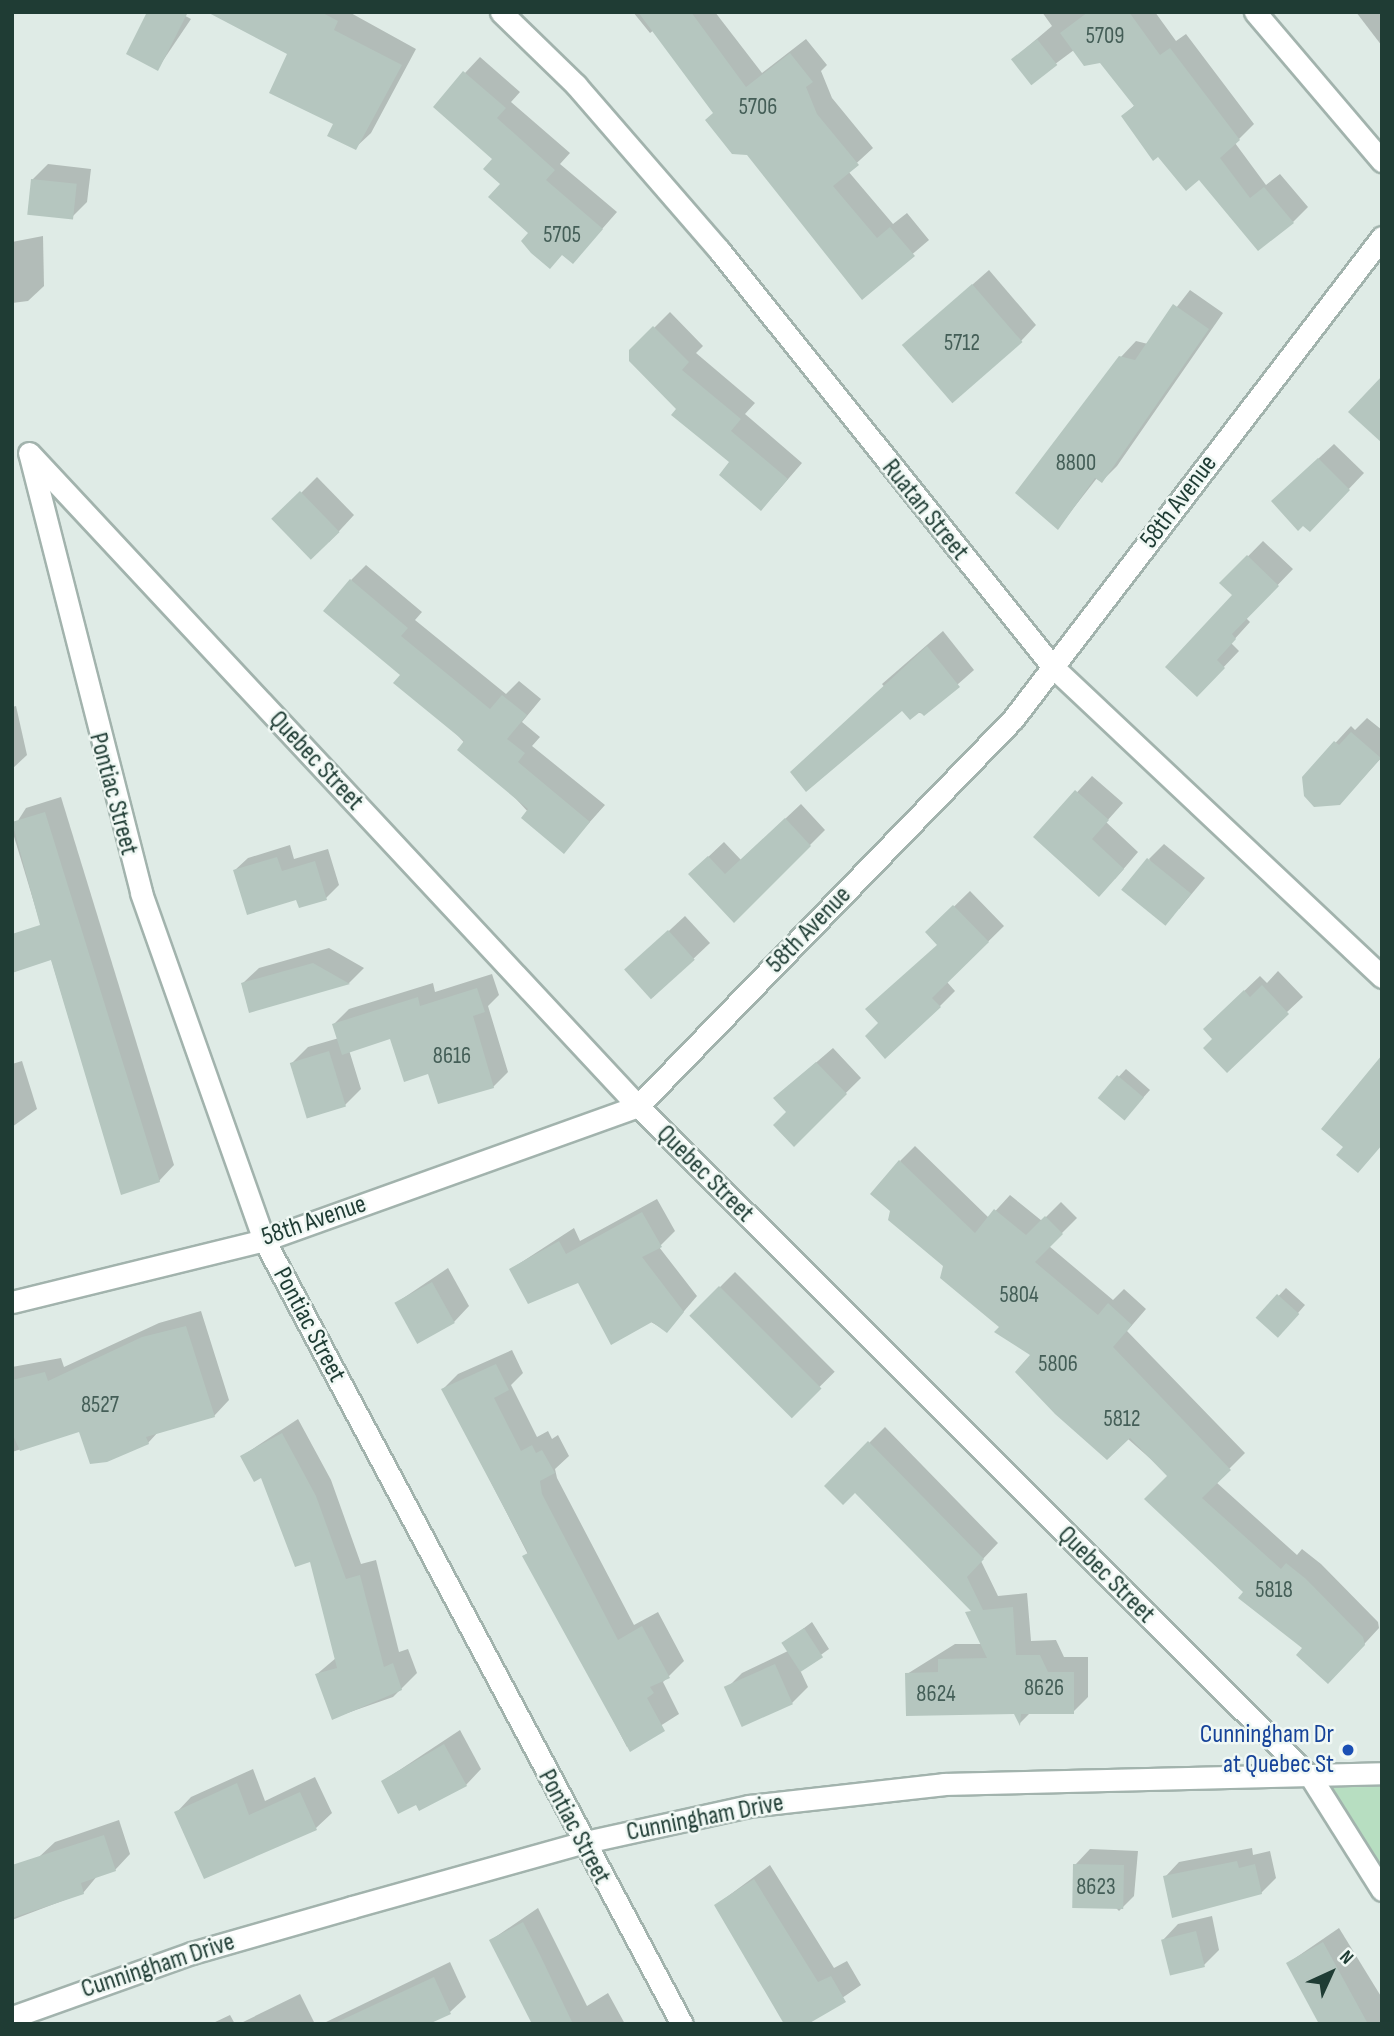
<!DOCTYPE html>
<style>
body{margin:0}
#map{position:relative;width:1394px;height:2036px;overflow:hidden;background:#dfebe6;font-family:"Sofia Sans Condensed",sans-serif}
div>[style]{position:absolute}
.green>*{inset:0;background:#b7dec1}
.shadow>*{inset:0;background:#0003;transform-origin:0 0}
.building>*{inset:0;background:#b5c6bf;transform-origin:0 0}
.roads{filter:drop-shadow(2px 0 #a2b3ad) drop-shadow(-2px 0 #a2b3ad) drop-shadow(0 2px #a2b3ad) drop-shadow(0 -2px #a2b3ad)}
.minor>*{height:21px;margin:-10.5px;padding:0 10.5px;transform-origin:10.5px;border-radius:10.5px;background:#fff}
.dots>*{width:19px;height:19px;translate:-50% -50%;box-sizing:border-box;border:4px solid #f0f8f4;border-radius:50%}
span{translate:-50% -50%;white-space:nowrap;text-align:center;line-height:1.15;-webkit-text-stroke:5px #f0f8f4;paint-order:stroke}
.number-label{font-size:23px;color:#445e57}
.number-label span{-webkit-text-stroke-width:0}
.street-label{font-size:26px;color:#1f3c34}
.transit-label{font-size:26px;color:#164399}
.right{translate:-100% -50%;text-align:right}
.frame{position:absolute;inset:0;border:14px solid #1f3c34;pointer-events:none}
.north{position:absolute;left:1296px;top:1938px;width:70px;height:70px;-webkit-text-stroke:5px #f0f8f4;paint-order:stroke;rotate:45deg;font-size:19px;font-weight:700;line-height:28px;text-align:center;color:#1f3c34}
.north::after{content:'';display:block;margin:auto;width:24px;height:32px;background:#1f3c34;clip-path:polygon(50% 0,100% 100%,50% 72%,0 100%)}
</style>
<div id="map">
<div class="green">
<i style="clip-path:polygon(1382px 1773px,1382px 1890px,1312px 1779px)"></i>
</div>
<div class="shadow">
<i style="clip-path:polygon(178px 12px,191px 19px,158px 68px)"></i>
<i style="clip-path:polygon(211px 12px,349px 12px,416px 49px,371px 133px,355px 148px,290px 53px)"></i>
<i style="clip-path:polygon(633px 12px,715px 12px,762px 73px,806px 39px,827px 65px,821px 71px,832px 98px,873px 148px,848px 171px,893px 224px,907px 213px,929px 240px,862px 297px,654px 30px,650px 33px)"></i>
<i style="clip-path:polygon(1042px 12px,1155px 12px,1176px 41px,1186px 34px,1254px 124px,1235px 143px,1266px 185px,1280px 174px,1308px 207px,1293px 222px,1199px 177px,1123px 116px,1135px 105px,1101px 61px,1074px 50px,1031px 82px,1013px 59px,1052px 26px)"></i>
<i style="clip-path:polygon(1356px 12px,1382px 12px,1382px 46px)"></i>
<i style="clip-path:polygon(480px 57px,520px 92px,511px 102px,570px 153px,560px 164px,617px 212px,573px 262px,530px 233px,502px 184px,465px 73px)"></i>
<i style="clip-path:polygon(48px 164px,91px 169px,87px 202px,71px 218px,32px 180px)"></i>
<i style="clip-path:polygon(43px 236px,44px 286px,28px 301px,12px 303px,12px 242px)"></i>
<i style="clip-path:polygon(989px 270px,1036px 325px,1021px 341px,904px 345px)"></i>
<i style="clip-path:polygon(1190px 290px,1223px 313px,1117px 466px,1102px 481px,1097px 478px,1058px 528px,1018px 493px,1121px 357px,1136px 341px,1148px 344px)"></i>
<i style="clip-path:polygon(670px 312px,703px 346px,696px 353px,755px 403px,745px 414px,802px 463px,776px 493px,731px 462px,631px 351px)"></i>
<i style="clip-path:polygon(1334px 444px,1364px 473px,1325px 514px,1303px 523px,1289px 486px)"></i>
<i style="clip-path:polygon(317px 477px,354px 515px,329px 542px,274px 520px)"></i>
<i style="clip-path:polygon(1263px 541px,1293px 569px,1246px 618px,1250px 622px,1231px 643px,1239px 651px,1197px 695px,1234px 595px,1222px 583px)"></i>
<i style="clip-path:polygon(366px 565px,422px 612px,415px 620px,506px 694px,519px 681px,541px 699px,522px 722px,540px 737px,532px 746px,605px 805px,564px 851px,402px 675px,351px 580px)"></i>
<i style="clip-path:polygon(943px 631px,974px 670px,924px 714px,903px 709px,882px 684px)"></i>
<i style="clip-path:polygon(16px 706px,27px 755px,12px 769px,12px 707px)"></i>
<i style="clip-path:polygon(1367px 718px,1382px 730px,1382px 757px,1339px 804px,1304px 777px,1351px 726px,1355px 730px)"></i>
<i style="clip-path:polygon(1092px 776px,1123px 803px,1106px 822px,1138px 852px,1115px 879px,1036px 837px)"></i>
<i style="clip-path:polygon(61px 797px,174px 1165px,159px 1181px,122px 1193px,12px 830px,26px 808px)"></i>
<i style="clip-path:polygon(801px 804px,825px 830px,734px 921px,706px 859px,724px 842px,741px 860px)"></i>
<i style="clip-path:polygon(1164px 844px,1205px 878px,1179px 909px,1149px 859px)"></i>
<i style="clip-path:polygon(290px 845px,294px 859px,328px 849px,339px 885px,326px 898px,298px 897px,235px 870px,248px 858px)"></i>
<i style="clip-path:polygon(970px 891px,1004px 926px,947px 982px,955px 991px,940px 1006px,880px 1023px,938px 944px,928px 932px)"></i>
<i style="clip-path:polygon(685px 916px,710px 943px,653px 997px,643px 955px)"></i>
<i style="clip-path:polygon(329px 948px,364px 968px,349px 983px,251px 1011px,243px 983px,259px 968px)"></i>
<i style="clip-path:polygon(1278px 971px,1303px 997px,1287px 1012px,1215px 1038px,1220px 1014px,1260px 976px,1267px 983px)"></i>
<i style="clip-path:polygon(492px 974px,499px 995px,488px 1006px,508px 1072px,493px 1087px,430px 1072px,391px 1037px,349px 1050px,361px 1089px,345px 1105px,292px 1063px,308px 1047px,339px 1038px,334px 1024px,349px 1009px,433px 983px,435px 992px)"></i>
<i style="clip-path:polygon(833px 1048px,861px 1078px,794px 1144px,788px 1112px,775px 1098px)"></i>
<i style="clip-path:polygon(22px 1061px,37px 1109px,12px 1127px,12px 1064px)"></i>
<i style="clip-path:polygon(1126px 1069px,1150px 1090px,1131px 1111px,1100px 1097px)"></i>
<i style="clip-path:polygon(915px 1146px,989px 1218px,1010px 1195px,1042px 1221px,1061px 1202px,1077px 1218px,1049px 1246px,1113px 1300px,1124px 1289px,1146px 1309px,1127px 1331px,1245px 1453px,1216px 1482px,1297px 1555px,1302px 1549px,1321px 1564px,1378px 1622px,1379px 1628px,1343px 1667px,1305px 1648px,1245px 1591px,1170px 1476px,1001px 1327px,945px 1265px,900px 1161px)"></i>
<i style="clip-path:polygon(657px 1199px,675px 1231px,659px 1247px,697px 1296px,667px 1331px,578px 1281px,511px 1269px,574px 1228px,580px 1241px)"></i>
<i style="clip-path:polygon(448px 1268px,469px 1306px,454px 1322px,396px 1303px)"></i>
<i style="left:735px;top:1272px;width:141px;height:61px;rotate:45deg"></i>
<i style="clip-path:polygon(1286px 1288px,1305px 1305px,1284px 1329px,1258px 1318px)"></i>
<i style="clip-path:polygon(201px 1311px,229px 1400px,214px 1416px,159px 1431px,148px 1443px,80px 1430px,12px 1452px,12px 1367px,61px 1358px,64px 1367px,159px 1323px)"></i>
<i style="clip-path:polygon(512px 1350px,523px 1373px,511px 1385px,537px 1437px,548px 1431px,552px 1439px,558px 1435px,569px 1456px,555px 1469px,557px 1478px,634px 1625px,658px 1612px,684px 1661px,663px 1682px,679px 1714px,627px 1747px,443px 1389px,458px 1374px)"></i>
<i style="clip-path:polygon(298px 1419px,331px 1480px,361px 1564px,376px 1560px,399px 1652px,408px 1649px,417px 1673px,393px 1697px,333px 1718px,317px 1674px,336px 1658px,312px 1559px,261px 1475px,242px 1456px)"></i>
<i style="clip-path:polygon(885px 1427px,998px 1543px,981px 1561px,998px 1596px,1027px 1593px,1031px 1641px,1056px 1640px,1064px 1657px,1088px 1657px,1088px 1697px,1073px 1712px,1031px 1712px,1020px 1723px,1015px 1712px,907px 1674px,955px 1644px,982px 1644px,971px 1608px,855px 1491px,826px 1486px)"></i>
<i style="clip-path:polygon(812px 1622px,829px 1649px,800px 1670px,808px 1687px,792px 1703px,727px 1688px,742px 1673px,788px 1651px,783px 1644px)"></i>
<i style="clip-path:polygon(460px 1730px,481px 1769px,466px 1785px,417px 1802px,383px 1781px)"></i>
<i style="clip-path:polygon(253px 1769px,265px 1801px,315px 1777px,332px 1813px,316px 1828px,176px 1813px,191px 1797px)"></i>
<i style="clip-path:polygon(119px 1820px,130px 1854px,115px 1870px,98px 1875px,83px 1893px,12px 1920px,12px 1868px,39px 1857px,55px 1842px)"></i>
<i style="clip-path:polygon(1252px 1848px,1253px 1855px,1270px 1851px,1276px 1878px,1261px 1893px,1165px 1877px,1179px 1862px)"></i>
<i style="clip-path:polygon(1090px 1849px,1138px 1851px,1134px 1896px,1119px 1911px,1075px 1865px)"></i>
<i style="clip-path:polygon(770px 1865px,834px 1968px,847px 1961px,861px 1985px,804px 2024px,716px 1905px)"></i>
<i style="clip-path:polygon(538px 1908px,587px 2006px,608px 1993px,625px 2024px,534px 2024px,491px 1940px)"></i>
<i style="clip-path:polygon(1212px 1916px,1219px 1950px,1204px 1965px,1163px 1940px,1178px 1924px)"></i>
<i style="clip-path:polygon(1339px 1928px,1382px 1998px,1382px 2024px,1321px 2024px,1288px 1963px)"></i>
<i style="clip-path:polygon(450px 1962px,466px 1997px,450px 2012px,425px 2024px,322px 2024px)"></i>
<i style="clip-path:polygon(300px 1994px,315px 2024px,239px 2024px)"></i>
<i style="clip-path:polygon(230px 2015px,235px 2024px,211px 2024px)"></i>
</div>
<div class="building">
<i style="clip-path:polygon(147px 12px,188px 12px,158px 71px,126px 54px)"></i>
<i style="clip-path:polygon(207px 12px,321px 12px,338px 21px,334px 30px,402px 65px,356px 150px,327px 136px,333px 124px,269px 93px,287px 54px)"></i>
<i style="clip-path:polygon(638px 12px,691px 12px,746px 87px,790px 53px,813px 82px,806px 87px,817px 114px,859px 165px,833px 186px,877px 238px,890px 227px,915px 256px,862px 300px,747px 155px,732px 154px,705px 120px,713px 113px)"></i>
<i style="clip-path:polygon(1088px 12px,1129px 12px,1160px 55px,1170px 48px,1240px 140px,1220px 158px,1250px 198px,1264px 187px,1294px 223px,1258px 251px,1199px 180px,1186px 191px,1158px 157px,1153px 161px,1121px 116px,1134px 106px,1100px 63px,1084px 66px,1060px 33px)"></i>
<i style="left:1037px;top:39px;width:33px;height:33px;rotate:52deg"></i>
<i style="clip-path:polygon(463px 71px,506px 108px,497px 118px,555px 170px,546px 180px,603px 229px,573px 264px,562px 255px,550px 269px,531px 253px,521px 241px,528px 233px,488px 197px,500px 184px,483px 169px,492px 159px,433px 107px)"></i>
<i style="left:31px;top:179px;width:46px;height:36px;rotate:6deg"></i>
<i style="left:972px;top:284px;width:77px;height:93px;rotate:49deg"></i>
<i style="clip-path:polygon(1173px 304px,1209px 329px,1102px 483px,1095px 478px,1058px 530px,1015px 493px,1119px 356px,1135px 360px)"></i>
<i style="clip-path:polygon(653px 326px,689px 362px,682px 370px,741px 419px,731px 431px,788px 479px,761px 511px,719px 475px,729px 462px,671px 415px,676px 409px,629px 361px,629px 350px)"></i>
<i style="clip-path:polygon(1382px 376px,1382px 443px,1348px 412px)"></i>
<i style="clip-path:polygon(1318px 458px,1350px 490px,1310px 532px,1303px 526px,1298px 531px,1271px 501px)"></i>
<i style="left:300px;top:491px;width:57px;height:40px;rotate:46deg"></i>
<i style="clip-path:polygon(1247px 555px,1279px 586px,1232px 634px,1236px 639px,1217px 660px,1225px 668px,1197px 697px,1165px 667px,1232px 595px,1219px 583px)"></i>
<i style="clip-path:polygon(350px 579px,408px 628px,401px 636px,490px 709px,502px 695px,527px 715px,507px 739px,525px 753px,518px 762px,590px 822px,564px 854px,521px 818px,528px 809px,457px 750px,464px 741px,393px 683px,400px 675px,323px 611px)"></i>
<i style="clip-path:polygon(927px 646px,960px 687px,924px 716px,920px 712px,910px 720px,902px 711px,806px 792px,790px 772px)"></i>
<i style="clip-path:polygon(1351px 732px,1381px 758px,1340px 805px,1314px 807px,1304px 796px,1302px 777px,1334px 741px,1339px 745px)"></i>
<i style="clip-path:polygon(1075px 790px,1109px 820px,1092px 839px,1124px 869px,1099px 897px,1033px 837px)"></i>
<i style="clip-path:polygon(45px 812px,160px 1182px,121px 1195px,51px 960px,12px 973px,12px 934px,40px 925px,12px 822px)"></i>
<i style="clip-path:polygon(785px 818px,811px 846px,734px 923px,688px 874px,708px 856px,725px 874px)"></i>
<i style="clip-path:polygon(277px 857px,282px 871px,315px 861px,327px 900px,299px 908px,296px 900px,247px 915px,233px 870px)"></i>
<i style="left:1147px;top:858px;width:57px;height:41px;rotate:39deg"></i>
<i style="clip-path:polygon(953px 905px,989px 942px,932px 998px,941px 1007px,885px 1059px,865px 1036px,878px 1023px,865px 1009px,937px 945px,925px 932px)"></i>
<i style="left:668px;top:930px;width:40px;height:59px;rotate:48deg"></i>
<i style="clip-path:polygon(313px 963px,350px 984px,249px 1013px,241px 983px)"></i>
<i style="clip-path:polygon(1262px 985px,1289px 1014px,1227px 1073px,1203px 1048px,1212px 1039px,1203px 1029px,1244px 990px,1250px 997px)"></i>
<i style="clip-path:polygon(477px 988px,485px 1012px,473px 1016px,494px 1088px,438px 1104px,428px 1074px,404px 1082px,390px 1039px,342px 1055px,332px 1024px,418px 997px,420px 1006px)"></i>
<i style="left:329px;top:1051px;width:58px;height:41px;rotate:73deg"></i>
<i style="clip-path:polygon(1382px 1055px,1382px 1145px,1358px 1173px,1336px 1155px,1343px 1147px,1321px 1129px)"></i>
<i style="clip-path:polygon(816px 1062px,847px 1094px,794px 1147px,773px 1125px,786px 1112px,773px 1098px)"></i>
<i style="left:1117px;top:1075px;width:35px;height:30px;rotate:40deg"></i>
<i style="clip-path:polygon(899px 1160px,975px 1233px,994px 1209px,1026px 1235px,1045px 1216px,1063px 1234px,1035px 1262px,1098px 1315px,1108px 1303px,1132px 1325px,1113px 1347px,1231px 1470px,1202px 1498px,1281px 1569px,1286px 1563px,1306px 1579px,1363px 1637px,1365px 1645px,1328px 1684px,1296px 1655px,1302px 1648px,1238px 1598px,1243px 1592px,1144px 1499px,1167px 1476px,1130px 1438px,1107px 1460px,1055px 1414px,1015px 1372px,1030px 1355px,994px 1332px,999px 1327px,940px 1278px,943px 1266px,888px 1220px,890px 1211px,870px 1194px)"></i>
<i style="clip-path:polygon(642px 1212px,662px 1247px,642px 1257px,684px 1312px,667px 1333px,652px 1322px,611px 1345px,578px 1283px,528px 1304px,509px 1269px,559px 1241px,566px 1254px)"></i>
<i style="left:432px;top:1282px;width:47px;height:43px;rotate:61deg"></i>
<i style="left:719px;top:1286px;width:145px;height:42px;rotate:45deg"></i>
<i style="left:1277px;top:1294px;width:30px;height:32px;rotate:42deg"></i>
<i style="clip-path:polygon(186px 1326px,215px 1417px,146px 1437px,149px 1444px,107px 1462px,90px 1464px,79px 1432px,20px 1451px,12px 1433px,12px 1380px,45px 1372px,48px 1381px,142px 1337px)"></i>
<i style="clip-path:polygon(496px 1364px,509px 1390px,494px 1398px,521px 1451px,532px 1445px,536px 1453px,542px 1450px,555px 1473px,540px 1481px,542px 1494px,618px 1640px,642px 1626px,670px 1678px,650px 1687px,654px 1693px,647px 1698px,665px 1731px,630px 1752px,522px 1556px,528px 1553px,441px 1389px)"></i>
<i style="clip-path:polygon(282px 1433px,316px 1496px,346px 1579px,360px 1575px,384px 1667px,393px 1663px,402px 1690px,332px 1720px,315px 1674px,337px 1668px,310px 1562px,295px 1567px,261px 1478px,254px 1482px,240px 1456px)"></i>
<i style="clip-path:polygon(868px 1441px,984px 1559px,967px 1577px,983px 1610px,1013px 1607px,1016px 1655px,1040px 1655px,1048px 1672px,1074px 1672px,1074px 1714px,1021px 1714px,1020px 1726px,1014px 1714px,906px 1716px,905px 1673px,938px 1672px,938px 1659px,987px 1658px,965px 1612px,971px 1611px,855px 1493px,843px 1505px,824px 1486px)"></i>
<i style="left:804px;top:1628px;width:35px;height:27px;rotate:57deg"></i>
<i style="left:775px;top:1664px;width:44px;height:56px;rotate:66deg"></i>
<i style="clip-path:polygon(444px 1744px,467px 1786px,419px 1811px,416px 1805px,398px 1814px,381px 1781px)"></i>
<i style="clip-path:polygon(237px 1783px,249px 1815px,300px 1792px,317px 1830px,204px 1879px,174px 1812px)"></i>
<i style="clip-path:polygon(104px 1835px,116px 1871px,81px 1883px,84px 1894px,12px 1918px,12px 1865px)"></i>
<i style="clip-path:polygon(1237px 1861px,1239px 1868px,1255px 1864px,1262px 1894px,1172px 1918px,1163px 1876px)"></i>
<i style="left:1073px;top:1864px;width:51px;height:44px;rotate:1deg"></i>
<i style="clip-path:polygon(754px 1879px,818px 1982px,831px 1976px,846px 2002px,808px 2024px,784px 2024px,714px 1905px)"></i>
<i style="clip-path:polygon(523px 1922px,540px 1955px,573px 2024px,532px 2024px,489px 1940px)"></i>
<i style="left:1196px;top:1931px;width:37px;height:36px;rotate:76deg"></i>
<i style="clip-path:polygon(1323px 1942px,1368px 2024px,1319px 2024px,1286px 1963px)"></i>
<i style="clip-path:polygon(434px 1977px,451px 2014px,429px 2024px,333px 2024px)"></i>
</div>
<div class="roads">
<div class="minor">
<i style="left:501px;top:12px;width:105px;rotate:44.2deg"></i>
<i style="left:576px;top:85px;width:218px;rotate:49.1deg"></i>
<i style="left:719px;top:250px;width:534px;rotate:51.31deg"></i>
<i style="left:1053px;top:667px;width:452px;rotate:43.3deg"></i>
<i style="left:1255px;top:12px;width:196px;rotate:49.6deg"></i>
<i style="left:29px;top:453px;width:893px;rotate:47deg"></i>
<i style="left:638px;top:1106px;width:952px;rotate:44.96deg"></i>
<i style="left:1312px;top:1779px;width:131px;rotate:57.8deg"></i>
<i style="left:30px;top:456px;width:451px;rotate:75.7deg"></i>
<i style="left:141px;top:893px;width:368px;rotate:70.5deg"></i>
<i style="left:264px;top:1240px;width:888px;rotate:61.94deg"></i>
<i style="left:12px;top:1302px;width:260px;rotate:-13.8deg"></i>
<i style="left:264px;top:1240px;width:397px;rotate:-19.7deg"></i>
<i style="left:638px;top:1106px;width:539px;rotate:-45.9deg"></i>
<i style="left:1013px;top:719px;width:607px;rotate:-52.56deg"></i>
<i style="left:12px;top:2017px;width:191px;rotate:-19.6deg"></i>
<i style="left:192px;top:1953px;width:166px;rotate:-16deg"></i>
<i style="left:352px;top:1907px;width:238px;rotate:-15.6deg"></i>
<i style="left:581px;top:1843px;width:172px;rotate:-12.4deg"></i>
<i style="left:749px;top:1806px;width:196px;rotate:-6.4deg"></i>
<i style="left:944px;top:1784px;width:438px;rotate:-1.4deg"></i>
</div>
</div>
<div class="dots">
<i style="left:1348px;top:1750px;background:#1a4fb4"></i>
</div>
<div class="number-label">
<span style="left:1105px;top:36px">5709</span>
<span style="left:758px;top:107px">5706</span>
<span style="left:562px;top:235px">5705</span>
<span style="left:962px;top:343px">5712</span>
<span style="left:1076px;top:463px">8800</span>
<span style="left:452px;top:1056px">8616</span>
<span style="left:1019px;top:1295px">5804</span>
<span style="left:1058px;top:1364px">5806</span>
<span style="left:100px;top:1405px">8527</span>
<span style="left:1122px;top:1419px">5812</span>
<span style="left:1274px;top:1590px">5818</span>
<span style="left:1044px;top:1688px">8626</span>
<span style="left:936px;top:1694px">8624</span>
<span style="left:1096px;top:1887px">8623</span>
</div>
<div class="street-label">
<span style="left:1179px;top:502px;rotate:-53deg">58th Avenue</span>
<span style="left:925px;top:510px;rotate:51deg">Ruatan Street</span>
<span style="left:316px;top:761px;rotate:47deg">Quebec Street</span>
<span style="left:113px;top:794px;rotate:75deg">Pontiac Street</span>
<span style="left:809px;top:930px;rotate:-46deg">58th Avenue</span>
<span style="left:705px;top:1174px;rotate:45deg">Quebec Street</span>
<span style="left:314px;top:1221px;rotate:-19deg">58th Avenue</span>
<span style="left:309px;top:1325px;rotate:62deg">Pontiac Street</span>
<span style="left:1106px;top:1575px;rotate:45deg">Quebec Street</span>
<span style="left:705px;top:1818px;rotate:-11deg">Cunningham Drive</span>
<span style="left:574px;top:1827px;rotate:62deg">Pontiac Street</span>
<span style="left:158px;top:1966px;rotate:-18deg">Cunningham Drive</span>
</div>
<div class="transit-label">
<span class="right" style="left:1334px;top:1750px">Cunningham Dr<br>at Quebec St</span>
</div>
<div class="frame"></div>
<div class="north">N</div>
</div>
